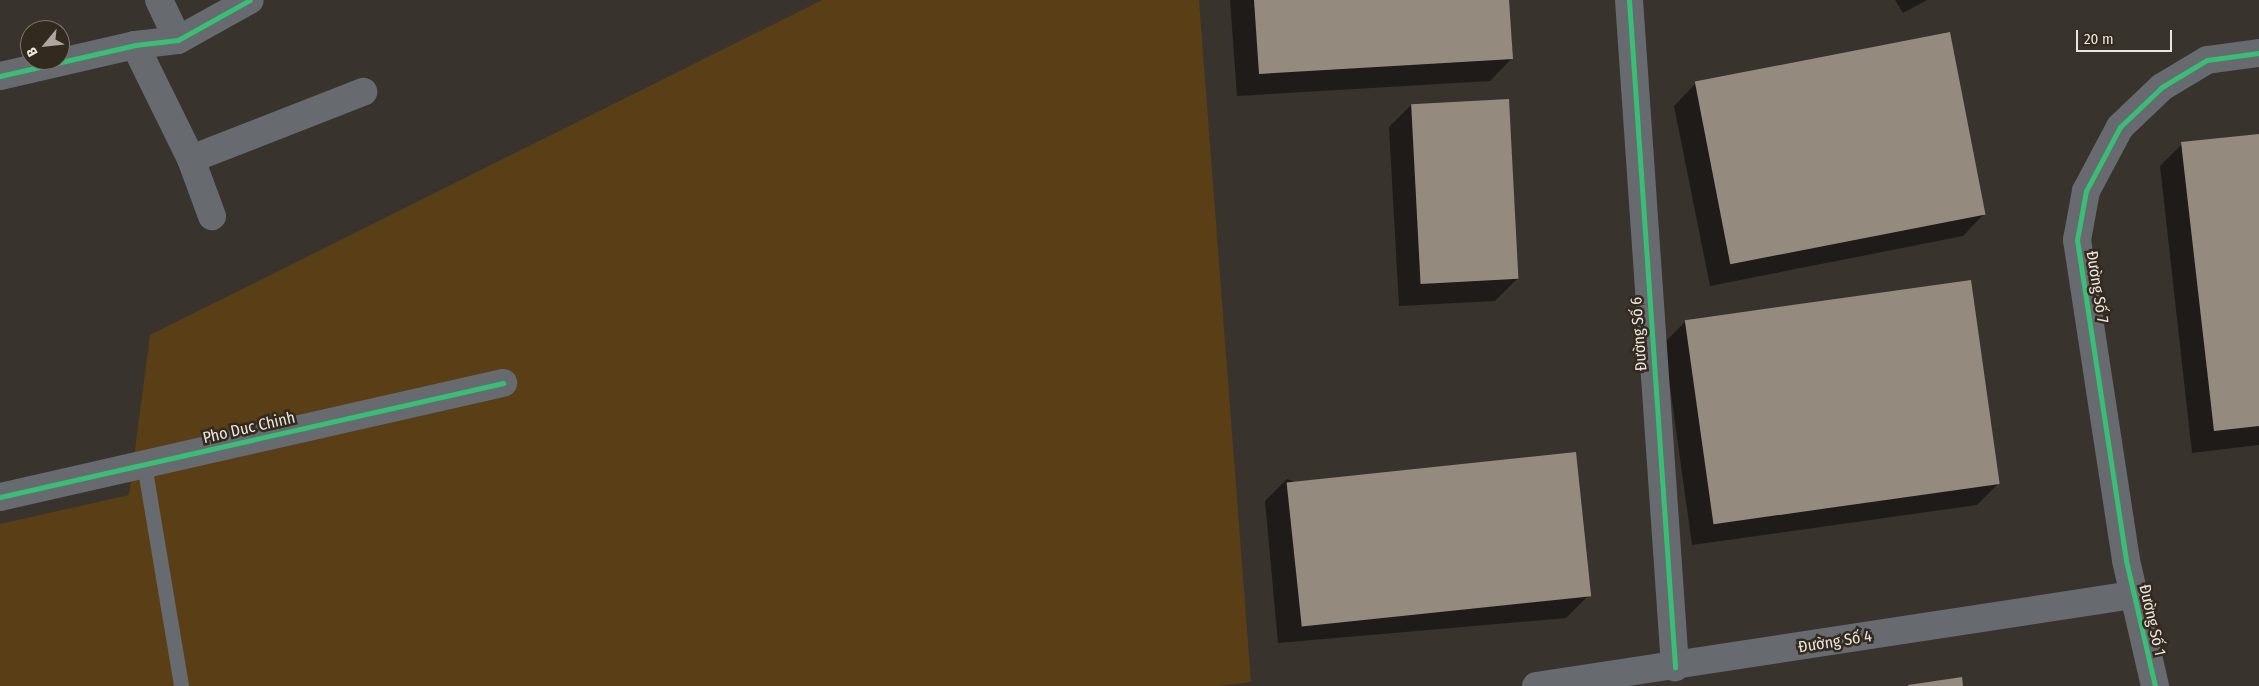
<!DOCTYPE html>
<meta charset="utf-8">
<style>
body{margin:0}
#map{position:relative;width:2259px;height:686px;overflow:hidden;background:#39332d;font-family:"Fira Sans Condensed",sans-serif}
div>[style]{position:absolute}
.green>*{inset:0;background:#5a3e15}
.shadow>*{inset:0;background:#0007}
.building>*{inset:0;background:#958a7e;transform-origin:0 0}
.service>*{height:15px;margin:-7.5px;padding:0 7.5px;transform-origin:7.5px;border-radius:7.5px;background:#676a6e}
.minor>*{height:28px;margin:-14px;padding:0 14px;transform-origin:14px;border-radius:14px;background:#676a6e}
.tertiary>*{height:28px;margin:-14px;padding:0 14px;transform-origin:14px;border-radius:14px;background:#676a6e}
.cycleway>*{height:5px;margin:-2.5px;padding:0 2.5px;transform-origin:2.5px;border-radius:2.5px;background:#3abd76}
span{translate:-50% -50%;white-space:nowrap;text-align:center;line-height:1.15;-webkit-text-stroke:5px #332a1f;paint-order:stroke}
.street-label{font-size:16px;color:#ebe5de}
.north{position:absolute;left:20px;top:20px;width:50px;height:50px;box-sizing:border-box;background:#332a1f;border:1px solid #7d756b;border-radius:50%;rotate:242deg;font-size:14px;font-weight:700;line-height:20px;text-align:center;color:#ebe5de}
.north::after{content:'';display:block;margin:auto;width:18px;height:22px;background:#ada7a0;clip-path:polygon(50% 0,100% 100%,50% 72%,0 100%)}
.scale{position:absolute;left:2076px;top:30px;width:96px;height:22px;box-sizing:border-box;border:2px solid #ebe5de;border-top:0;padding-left:6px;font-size:15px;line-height:18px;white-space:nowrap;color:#ebe5de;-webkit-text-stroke:4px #332a1f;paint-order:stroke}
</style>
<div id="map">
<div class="green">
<i style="clip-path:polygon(822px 0,1199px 0,1251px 682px,1218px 686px,0 686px,0 524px,129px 495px,150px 335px)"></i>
</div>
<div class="shadow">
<i style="clip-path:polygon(1230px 0,1508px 0,1512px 58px,1490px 81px,1237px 96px)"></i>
<i style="clip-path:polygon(1895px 0,1927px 0,1903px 13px)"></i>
<i style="clip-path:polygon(1696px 83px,1985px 213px,1963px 236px,1710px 286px,1674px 106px)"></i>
<i style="clip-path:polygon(1412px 104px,1517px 279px,1495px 301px,1399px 306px,1389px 127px)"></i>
<i style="clip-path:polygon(2259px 135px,2259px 445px,2192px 453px,2160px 166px,2182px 144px)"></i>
<i style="clip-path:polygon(1686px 321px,1999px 483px,1977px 505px,1692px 545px,1664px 343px)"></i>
<i style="clip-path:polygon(1287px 479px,1589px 595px,1566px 618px,1278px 643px,1265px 501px)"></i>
</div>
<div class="building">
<i style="clip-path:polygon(1254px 0,1509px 0,1513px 59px,1259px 74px)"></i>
<i style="left:1950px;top:32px;width:186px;height:260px;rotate:79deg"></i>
<i style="left:1509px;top:99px;width:180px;height:98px;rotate:87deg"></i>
<i style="clip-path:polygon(2259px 134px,2259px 426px,2214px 431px,2181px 142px)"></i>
<i style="left:1971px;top:280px;width:206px;height:289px;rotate:82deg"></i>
<i style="left:1576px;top:452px;width:145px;height:291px;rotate:84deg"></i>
<i style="clip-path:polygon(1962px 677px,1963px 686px,1908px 686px,1908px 685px)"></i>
</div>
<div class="service">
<i style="left:144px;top:464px;width:225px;rotate:80.5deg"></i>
</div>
<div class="minor">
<i style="left:159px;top:0;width:44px;rotate:64.6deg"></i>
<i style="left:1629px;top:0;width:669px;rotate:86.05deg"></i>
<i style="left:135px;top:45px;width:127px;rotate:63.8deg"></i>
<i style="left:191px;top:159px;width:61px;rotate:69.8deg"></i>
<i style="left:191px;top:159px;width:185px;rotate:-21.3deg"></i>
<i style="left:0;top:497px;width:516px;rotate:-12.77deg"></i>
<i style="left:1536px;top:686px;width:604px;rotate:-8.67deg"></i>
<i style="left:2155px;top:686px;width:129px;rotate:-103deg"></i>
<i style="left:2126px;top:560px;width:324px;rotate:-98.7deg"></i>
<i style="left:2077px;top:240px;width:50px;rotate:-79.6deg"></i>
<i style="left:2086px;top:191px;width:72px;rotate:-62deg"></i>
<i style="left:2120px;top:127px;width:58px;rotate:-43.6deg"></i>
<i style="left:2162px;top:87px;width:52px;rotate:-31deg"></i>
<i style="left:2207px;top:60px;width:52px;rotate:-7.7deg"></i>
</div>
<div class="tertiary">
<i style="left:0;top:76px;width:139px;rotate:-12.9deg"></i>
<i style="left:135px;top:45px;width:43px;rotate:-6.6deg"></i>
<i style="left:178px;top:40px;width:82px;rotate:-29.1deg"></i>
</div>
<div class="cycleway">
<i style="left:1629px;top:0;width:669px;rotate:86.05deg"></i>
<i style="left:0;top:76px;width:139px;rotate:-12.9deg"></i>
<i style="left:135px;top:45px;width:43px;rotate:-6.6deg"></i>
<i style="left:178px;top:40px;width:82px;rotate:-29.1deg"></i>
<i style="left:0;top:497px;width:516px;rotate:-12.77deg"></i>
<i style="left:2155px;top:686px;width:129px;rotate:-103deg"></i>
<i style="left:2126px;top:560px;width:324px;rotate:-98.7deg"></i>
<i style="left:2077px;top:240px;width:50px;rotate:-79.6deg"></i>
<i style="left:2086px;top:191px;width:72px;rotate:-62deg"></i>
<i style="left:2120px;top:127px;width:58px;rotate:-43.6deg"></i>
<i style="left:2162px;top:87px;width:52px;rotate:-31deg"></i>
<i style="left:2207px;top:60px;width:52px;rotate:-7.7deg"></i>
</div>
<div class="street-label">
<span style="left:2097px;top:287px;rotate:81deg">Đường Số 7</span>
<span style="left:1639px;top:334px;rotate:-94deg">Đường Số 6</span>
<span style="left:249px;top:428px;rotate:-13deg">Pho Duc Chinh</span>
<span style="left:2152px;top:620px;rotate:77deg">Đường Số 1</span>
<span style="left:1835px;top:642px;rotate:-9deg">Đường Số 4</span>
</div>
<div class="north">B</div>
<div class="scale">20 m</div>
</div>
